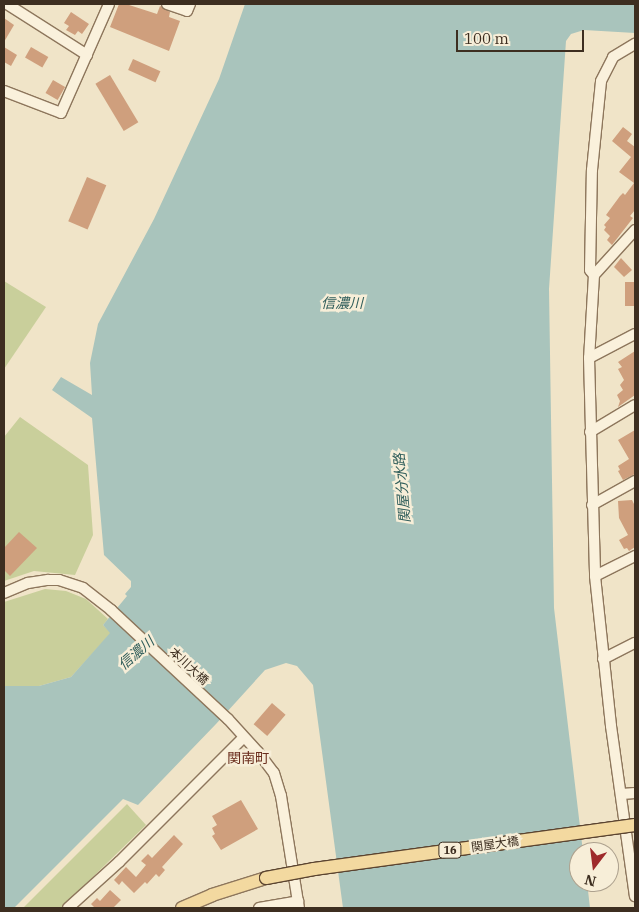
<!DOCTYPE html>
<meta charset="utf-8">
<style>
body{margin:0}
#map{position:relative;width:639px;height:912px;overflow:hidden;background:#f0e4c8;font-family:"IBM Plex Serif","Noto Sans JP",serif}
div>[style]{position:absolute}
.green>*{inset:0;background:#c9cf9b}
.water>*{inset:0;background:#a9c4bc}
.building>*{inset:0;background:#cf9f7d;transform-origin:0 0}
.roads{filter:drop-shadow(1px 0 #8d765c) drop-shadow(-1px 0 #8d765c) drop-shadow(0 1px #8d765c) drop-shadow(0 -1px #8d765c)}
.minor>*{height:10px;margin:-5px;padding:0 5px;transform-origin:5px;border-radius:5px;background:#faf1dc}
.major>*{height:12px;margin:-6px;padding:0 6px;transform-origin:6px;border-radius:6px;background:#f3d9a0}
.bridges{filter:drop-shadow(1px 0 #5b4430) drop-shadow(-1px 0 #5b4430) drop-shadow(0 1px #5b4430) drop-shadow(0 -1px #5b4430)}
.major-bridge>*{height:12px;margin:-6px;padding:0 6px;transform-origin:6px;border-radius:6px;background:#f3d9a0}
span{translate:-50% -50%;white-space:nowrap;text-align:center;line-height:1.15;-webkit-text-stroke:5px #f7eed8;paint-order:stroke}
.shield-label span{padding:1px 4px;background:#f7eed8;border:1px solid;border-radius:4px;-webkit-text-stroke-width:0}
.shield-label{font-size:11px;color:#3d2e20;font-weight:700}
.street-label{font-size:12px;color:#3d2e20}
.water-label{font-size:14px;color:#2f5d5a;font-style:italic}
.neighbourhood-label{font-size:14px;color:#6b2e1e}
.frame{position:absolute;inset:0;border:5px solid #3d2e20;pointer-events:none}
.north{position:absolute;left:569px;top:842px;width:50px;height:50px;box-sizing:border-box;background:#f7eed8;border:1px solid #ada18e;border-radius:50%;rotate:195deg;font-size:14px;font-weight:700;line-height:20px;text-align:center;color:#3d2e20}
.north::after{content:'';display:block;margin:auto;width:18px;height:22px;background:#9e2a2b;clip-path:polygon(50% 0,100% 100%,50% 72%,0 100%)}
.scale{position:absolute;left:456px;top:30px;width:128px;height:22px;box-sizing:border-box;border:2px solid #3d2e20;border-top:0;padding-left:6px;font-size:15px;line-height:18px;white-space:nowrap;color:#3d2e20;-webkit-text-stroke:4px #f7eed8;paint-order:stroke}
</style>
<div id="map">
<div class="green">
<i style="clip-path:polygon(4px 281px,46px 307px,4px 369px)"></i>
<i style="clip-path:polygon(20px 417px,88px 465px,93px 535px,75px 575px,34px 571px,4px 581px,4px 437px)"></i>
<i style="clip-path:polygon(45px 589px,66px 591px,86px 599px,108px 619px,103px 625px,111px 633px,71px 677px,39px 686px,4px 686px,4px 602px)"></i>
<i style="clip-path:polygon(127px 804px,146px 825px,61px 908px,23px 908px)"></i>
</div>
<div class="water">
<i style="clip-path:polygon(245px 4px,635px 4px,635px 33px,584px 30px,571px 34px,566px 41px,549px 289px,554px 608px,583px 852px,579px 852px,579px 882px,587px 882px,590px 908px,343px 908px,313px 685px,297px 666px,286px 663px,265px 670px,216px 724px,138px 805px,123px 799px,14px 908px,4px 908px,4px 686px,39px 686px,71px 677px,110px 633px,103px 625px,127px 596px,125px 594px,131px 587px,131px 581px,104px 555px,92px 418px,52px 390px,61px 377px,92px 395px,90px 363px,98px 324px,154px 219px,219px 79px)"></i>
</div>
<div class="building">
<i style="clip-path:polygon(119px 4px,126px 4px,157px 14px,160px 6px,170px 12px,169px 17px,180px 21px,169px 51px,110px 27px)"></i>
<i style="clip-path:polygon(71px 12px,89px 24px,82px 34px,78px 31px,75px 35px,66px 30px,69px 26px,64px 23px)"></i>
<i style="clip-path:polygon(4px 18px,14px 25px,4px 42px)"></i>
<i style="clip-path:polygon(4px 47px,17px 55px,11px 66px,4px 62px)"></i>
<i style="left:31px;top:47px;width:20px;height:12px;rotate:30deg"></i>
<i style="left:133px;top:59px;width:30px;height:12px;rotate:24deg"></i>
<i style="left:110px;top:75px;width:55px;height:17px;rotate:59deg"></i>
<i style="left:53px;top:80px;width:14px;height:15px;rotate:30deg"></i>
<i style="clip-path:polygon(623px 127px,632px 134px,627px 141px,635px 147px,635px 210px,630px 216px,633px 218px,612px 245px,607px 240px,610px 236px,604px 230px,606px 227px,604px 225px,610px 218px,606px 215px,620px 196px,623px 193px,625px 195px,634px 183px,619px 172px,631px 157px,612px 141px)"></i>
<i style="left:87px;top:177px;width:21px;height:48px;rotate:23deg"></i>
<i style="clip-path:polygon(621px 258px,632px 270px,624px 277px,614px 267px)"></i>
<i style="left:635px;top:282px;width:24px;height:10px;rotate:90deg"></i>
<i style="clip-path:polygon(635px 351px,635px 395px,618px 407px,620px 401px,617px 395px,623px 390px,620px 385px,624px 380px,618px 369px,622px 367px,618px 362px)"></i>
<i style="clip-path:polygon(635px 430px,635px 474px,623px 480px,618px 471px,620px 470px,618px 466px,629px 459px,618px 440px)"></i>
<i style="clip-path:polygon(632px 500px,635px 506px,635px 547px,629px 551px,627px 548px,624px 549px,619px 540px,628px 535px,619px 518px,618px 501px)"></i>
<i style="clip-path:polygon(19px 532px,37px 548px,10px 576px,4px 570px,4px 548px)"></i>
<i style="left:272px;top:703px;width:18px;height:28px;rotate:41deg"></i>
<i style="clip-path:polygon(241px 800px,258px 829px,221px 850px,212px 836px,215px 834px,212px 828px,217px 825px,212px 816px)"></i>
<i style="clip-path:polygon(174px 835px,183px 844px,162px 867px,165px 870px,159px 877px,156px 874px,147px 884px,145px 882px,134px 893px,122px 881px,119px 885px,114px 880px,126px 867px,136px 877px,146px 865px,141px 861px,148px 854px,152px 858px)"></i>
<i style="clip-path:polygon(110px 890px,121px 900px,113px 908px,93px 908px,94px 907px,91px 904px,97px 898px,100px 901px)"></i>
</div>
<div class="roads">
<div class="minor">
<i style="left:7px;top:4px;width:95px;rotate:32.5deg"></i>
<i style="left:167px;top:4px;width:21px;rotate:19deg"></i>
<i style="left:187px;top:11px;width:8px;rotate:-67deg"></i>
<i style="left:4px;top:91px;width:61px;rotate:21.1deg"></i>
<i style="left:61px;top:113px;width:119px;rotate:-66.2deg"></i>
<i style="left:635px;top:230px;width:61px;rotate:132.3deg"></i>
<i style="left:594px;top:275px;width:83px;rotate:93.4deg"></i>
<i style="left:589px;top:358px;width:218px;rotate:88.4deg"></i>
<i style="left:595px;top:576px;width:151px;rotate:83.9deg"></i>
<i style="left:611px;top:726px;width:172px;rotate:82deg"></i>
<i style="left:594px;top:275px;width:6px;rotate:-129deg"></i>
<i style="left:590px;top:270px;width:100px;rotate:-88.9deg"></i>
<i style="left:592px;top:170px;width:89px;rotate:-84.2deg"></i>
<i style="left:601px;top:81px;width:27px;rotate:-63deg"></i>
<i style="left:613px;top:57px;width:26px;rotate:-31deg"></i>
<i style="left:589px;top:358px;width:52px;rotate:-27.6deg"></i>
<i style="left:590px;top:432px;width:52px;rotate:-31deg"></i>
<i style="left:592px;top:505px;width:49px;rotate:-29.2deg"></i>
<i style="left:595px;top:576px;width:45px;rotate:-26.6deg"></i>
<i style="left:4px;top:593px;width:26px;rotate:-23deg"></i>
<i style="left:28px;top:583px;width:20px;rotate:-9deg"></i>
<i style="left:48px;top:580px;width:11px"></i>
<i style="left:59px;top:580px;width:25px;rotate:18deg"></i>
<i style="left:83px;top:588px;width:36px;rotate:38deg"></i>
<i style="left:111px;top:610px;width:160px;rotate:43deg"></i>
<i style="left:228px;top:719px;width:45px;rotate:47.7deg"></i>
<i style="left:258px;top:752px;width:26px;rotate:53deg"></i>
<i style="left:274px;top:773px;width:24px;rotate:73deg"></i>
<i style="left:281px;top:796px;width:113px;rotate:80.9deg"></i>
<i style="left:603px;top:659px;width:36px;rotate:-27deg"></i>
<i style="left:622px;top:794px;width:13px;rotate:-4deg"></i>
<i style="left:68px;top:908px;width:69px;rotate:-42deg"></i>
<i style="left:119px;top:862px;width:175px;rotate:-45deg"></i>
<i style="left:259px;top:908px;width:40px;rotate:-10deg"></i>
</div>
<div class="major">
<i style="left:182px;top:908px;width:33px;rotate:-23deg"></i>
<i style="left:212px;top:895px;width:57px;rotate:-17.5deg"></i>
</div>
</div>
<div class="bridges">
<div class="major-bridge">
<i style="left:266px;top:878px;width:49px;rotate:-10.6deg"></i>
<i style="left:314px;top:869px;width:324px;rotate:-7.8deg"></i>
</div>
</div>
<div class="shield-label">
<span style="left:450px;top:850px">16</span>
</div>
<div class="street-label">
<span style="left:189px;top:666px;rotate:43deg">本川大橋</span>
<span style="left:495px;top:844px;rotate:-8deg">関屋大橋</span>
</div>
<div class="water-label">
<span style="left:342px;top:303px">信濃川</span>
<span style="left:402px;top:488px;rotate:-95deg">関屋分水路</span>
<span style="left:136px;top:653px;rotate:-41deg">信濃川</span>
</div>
<div class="neighbourhood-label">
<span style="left:248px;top:758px">関南町</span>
</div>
<div class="frame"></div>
<div class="north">N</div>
<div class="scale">100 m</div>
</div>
